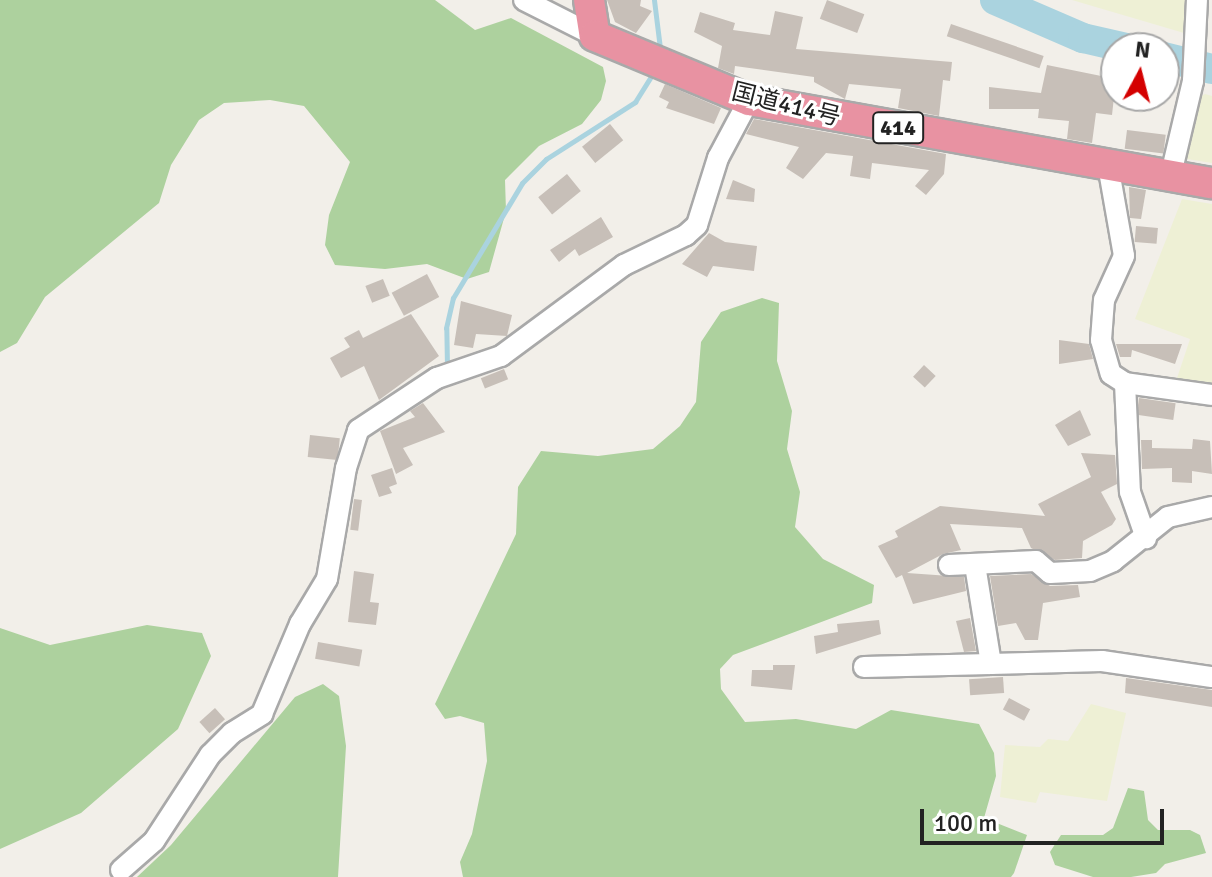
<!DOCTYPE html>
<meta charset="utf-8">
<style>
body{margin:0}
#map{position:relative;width:1212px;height:877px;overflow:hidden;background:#f2efe9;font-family:Signika,"Noto Sans JP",sans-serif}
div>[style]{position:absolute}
.farmland>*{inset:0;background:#eef0d5}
.forest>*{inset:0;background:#add19e}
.stream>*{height:5px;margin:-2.5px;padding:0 2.5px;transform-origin:2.5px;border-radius:2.5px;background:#aad3df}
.river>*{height:30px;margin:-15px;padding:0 15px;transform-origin:15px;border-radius:15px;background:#aad3df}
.building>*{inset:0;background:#c7bfb8;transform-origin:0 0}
.roads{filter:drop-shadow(2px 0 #a9a9a9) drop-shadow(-2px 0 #a9a9a9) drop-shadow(0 2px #a9a9a9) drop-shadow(0 -2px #a9a9a9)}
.minor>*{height:20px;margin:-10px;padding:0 10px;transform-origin:10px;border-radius:10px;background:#fff}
.highway>*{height:30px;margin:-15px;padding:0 15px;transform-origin:15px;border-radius:15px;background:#e892a2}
span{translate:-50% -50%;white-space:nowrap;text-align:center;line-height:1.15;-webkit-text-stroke:6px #fff;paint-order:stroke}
.shield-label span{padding:2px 6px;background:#fff;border:2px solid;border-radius:6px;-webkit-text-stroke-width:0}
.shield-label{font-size:22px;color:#222;font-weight:700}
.street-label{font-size:24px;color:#222}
.north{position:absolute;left:1100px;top:32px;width:80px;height:80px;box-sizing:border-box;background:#fff;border:2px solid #a7a7a7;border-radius:50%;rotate:7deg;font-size:22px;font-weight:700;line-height:32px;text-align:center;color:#222}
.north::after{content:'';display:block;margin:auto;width:28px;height:36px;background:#d40000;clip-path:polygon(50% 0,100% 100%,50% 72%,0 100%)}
.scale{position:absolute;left:920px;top:809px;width:244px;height:36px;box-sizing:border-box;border:4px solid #222;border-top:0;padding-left:10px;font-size:24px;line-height:28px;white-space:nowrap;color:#222;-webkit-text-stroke:6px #fff;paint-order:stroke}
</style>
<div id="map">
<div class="farmland">
<i style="clip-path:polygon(1072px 0,1190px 0,1190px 28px,1184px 33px)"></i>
<i style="clip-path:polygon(1205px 94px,1212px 96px,1212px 163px,1181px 158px,1195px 100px)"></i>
<i style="clip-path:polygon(1182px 199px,1212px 204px,1212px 385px,1177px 378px,1190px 339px,1135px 319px)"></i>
<i style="clip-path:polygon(1091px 704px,1126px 713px,1107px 801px,1040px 792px,1036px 803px,1000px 797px,1005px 745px,1040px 747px,1048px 739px,1068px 741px)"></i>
</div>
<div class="forest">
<i style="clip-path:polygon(0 0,435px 0,475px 30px,511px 18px,603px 67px,606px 81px,601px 100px,582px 124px,539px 146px,505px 180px,506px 211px,489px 272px,467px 279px,427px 264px,385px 269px,335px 265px,325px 245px,329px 215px,350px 162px,304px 106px,270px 100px,224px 103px,199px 120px,171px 165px,159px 203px,45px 297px,17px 343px,0 352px)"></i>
<i style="clip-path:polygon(762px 298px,779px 303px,777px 361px,792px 411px,787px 449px,800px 492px,795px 527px,823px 559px,874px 585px,872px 603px,733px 655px,720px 669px,721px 689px,745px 722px,796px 719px,856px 729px,891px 710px,979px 724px,994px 753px,996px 776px,984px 818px,1027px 835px,1014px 873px,1011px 877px,463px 877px,460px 862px,472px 834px,487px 761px,484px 723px,460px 716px,445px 719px,435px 704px,516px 534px,518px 487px,541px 451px,598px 456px,653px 449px,680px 426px,696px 402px,701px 342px,721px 312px)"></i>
<i style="clip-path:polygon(147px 625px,202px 633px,211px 656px,178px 729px,81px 813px,0 849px,0 628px,50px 645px)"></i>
<i style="clip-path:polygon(323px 684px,339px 696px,346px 746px,338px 877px,137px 877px,171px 845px,295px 697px)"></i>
<i style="clip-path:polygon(1128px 788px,1144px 791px,1148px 820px,1158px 830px,1190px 830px,1200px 835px,1206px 853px,1165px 864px,1156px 873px,1131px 877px,1093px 877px,1055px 865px,1050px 852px,1061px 835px,1103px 835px,1113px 828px)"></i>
</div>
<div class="stream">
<i style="left:654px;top:0;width:48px;rotate:82.9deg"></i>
<i style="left:447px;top:367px;width:39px;rotate:-91deg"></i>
<i style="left:446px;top:328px;width:31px;rotate:-77deg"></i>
<i style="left:453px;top:298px;width:134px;rotate:-59deg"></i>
<i style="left:522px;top:183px;width:34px;rotate:-45deg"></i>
<i style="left:546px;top:159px;width:106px;rotate:-32.6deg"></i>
<i style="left:635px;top:102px;width:34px;rotate:-58deg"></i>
</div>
<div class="river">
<i style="left:995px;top:0;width:96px;rotate:23.4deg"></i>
<i style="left:1083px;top:38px;width:44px;rotate:13.1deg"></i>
<i style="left:1164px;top:57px;width:49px;rotate:14deg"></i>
</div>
<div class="building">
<i style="clip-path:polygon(607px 0,641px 0,640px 6px,652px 11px,636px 33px,615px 22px)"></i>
<i style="left:827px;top:0;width:40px;height:20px;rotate:21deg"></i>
<i style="clip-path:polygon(775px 11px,803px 17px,796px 49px,952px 62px,950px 81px,943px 80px,939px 116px,898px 108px,901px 89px,849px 84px,845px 99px,814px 82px,814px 77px,735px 66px,734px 74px,718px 68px,722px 46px,694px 32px,700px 12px,735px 23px,733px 30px,770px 35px)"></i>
<i style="left:951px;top:24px;width:98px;height:13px;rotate:19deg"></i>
<i style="clip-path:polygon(1047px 65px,1116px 79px,1112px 115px,1096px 113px,1092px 143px,1067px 139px,1069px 121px,1038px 118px,1039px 109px,989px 109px,989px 87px,1041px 93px)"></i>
<i style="clip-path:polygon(665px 84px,721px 108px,714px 124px,666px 108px,669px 102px,659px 97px)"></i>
<i style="clip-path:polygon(754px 119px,946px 154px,944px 174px,926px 195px,915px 186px,929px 170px,872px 163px,870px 179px,850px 176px,853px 156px,826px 153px,803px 179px,786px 168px,799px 147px,746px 134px)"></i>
<i style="left:610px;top:124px;width:21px;height:36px;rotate:51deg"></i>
<i style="left:1127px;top:130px;width:39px;height:19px;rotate:7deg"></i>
<i style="left:567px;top:174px;width:22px;height:37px;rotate:51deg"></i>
<i style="clip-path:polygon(733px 180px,755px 189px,754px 202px,726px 199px)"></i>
<i style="clip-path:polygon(1129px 187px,1146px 190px,1141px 219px,1130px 218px)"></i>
<i style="clip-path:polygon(601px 217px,613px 237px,579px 256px,575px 249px,559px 262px,550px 250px)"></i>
<i style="left:1136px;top:226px;width:22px;height:16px;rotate:5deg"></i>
<i style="clip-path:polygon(709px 233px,725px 242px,757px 246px,754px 271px,713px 266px,707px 277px,682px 264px)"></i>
<i style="left:427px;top:274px;width:26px;height:40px;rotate:62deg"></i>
<i style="left:383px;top:279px;width:18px;height:19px;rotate:68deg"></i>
<i style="clip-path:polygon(461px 301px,512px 315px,507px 336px,476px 334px,473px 348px,454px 345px)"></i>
<i style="clip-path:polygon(411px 314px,439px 356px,379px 400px,364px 366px,341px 378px,330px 358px,350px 347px,344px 338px,359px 330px,363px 338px)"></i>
<i style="clip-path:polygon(1059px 340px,1089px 344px,1093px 359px,1059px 364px)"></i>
<i style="clip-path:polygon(1116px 344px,1182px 344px,1175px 364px,1132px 350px,1131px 357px,1120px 357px)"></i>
<i style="left:924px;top:365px;width:16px;height:16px;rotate:43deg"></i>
<i style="left:504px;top:369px;width:11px;height:25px;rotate:68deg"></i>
<i style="left:1139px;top:398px;width:37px;height:17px;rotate:8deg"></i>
<i style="clip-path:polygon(423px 403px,445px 432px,403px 448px,413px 465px,396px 474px,380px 431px,415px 417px,410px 411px)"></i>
<i style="clip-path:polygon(1080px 410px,1091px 435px,1068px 446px,1055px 425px)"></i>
<i style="left:310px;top:435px;width:30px;height:22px;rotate:6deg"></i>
<i style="clip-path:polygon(1193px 439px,1210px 441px,1212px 474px,1192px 471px,1192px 483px,1172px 482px,1172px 468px,1142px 469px,1141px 440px,1152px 440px,1152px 448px,1192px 449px)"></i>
<i style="clip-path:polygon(1081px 453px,1115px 455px,1117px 484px,1101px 492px,1116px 519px,1112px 525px,1083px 541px,1082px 558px,1055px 560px,1031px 548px,1022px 528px,950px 524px,961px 550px,943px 554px,907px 573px,964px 577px,966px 591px,913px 604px,902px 575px,896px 578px,878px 546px,898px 537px,895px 531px,940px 506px,1045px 516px,1038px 504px,1091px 477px)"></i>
<i style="clip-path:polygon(392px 468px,397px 484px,389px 487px,392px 493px,379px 497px,371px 475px)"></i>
<i style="left:354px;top:499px;width:8px;height:31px;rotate:7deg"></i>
<i style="clip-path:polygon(354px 571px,374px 574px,370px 602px,379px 603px,376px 625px,348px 622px)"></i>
<i style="clip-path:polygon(1031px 574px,1050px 586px,1078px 585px,1080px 597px,1043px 603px,1038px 640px,1025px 640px,1016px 623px,998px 626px,990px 576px)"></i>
<i style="clip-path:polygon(970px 618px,976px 651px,964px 652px,956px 621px)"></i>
<i style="clip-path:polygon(879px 620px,881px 634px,816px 654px,814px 636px,838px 632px,837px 624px)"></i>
<i style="left:318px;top:642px;width:45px;height:17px;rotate:10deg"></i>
<i style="clip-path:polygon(773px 665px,795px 665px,792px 690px,751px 686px,752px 670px,773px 670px)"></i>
<i style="left:1003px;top:677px;width:16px;height:34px;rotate:86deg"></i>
<i style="clip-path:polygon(1126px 678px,1212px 690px,1212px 707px,1125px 693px)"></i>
<i style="left:1009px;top:698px;width:24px;height:13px;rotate:28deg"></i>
<i style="left:215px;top:708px;width:15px;height:21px;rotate:48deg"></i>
</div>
<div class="roads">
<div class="minor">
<i style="left:524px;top:0;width:80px;rotate:26.9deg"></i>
<i style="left:1108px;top:165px;width:92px;rotate:80deg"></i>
<i style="left:1124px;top:256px;width:48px;rotate:114.4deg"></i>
<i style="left:1104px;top:300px;width:40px;rotate:94.3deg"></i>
<i style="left:1101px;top:340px;width:35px;rotate:74deg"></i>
<i style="left:1111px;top:374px;width:17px;rotate:33deg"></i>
<i style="left:1125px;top:383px;width:109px;rotate:87.4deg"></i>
<i style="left:1130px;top:492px;width:49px;rotate:70.8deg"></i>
<i style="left:1171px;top:174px;width:96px;rotate:-76.7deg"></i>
<i style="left:1193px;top:81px;width:81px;rotate:-87.2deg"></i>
<i style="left:1125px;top:383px;width:88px;rotate:7.9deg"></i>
<i style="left:949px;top:565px;width:87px;rotate:-2.6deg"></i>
<i style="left:1036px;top:561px;width:18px;rotate:41deg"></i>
<i style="left:1050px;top:573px;width:40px;rotate:-2.9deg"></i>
<i style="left:1090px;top:571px;width:25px;rotate:-23deg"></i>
<i style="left:1113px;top:561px;width:70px;rotate:-38.7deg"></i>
<i style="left:1168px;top:517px;width:45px;rotate:-12.8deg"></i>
<i style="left:975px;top:565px;width:100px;rotate:80.8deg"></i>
<i style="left:991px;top:664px;width:111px;rotate:-1.5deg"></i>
<i style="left:1102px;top:661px;width:111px;rotate:8.3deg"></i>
<i style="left:864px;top:667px;width:127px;rotate:-1.4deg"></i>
<i style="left:121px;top:870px;width:44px;rotate:-41.3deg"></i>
<i style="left:154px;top:841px;width:103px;rotate:-56.9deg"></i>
<i style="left:210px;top:755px;width:31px;rotate:-45deg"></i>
<i style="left:232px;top:733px;width:36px;rotate:-32deg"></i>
<i style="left:262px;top:714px;width:98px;rotate:-67.1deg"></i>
<i style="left:300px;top:624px;width:52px;rotate:-59deg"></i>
<i style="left:327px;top:579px;width:113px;rotate:-80.3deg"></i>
<i style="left:346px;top:468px;width:40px;rotate:-72deg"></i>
<i style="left:358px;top:430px;width:95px;rotate:-33.4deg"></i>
<i style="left:437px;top:378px;width:68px;rotate:-19deg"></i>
<i style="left:501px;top:356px;width:153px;rotate:-36.5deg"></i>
<i style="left:624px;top:265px;width:69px;rotate:-25.8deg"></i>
<i style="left:686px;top:235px;width:15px;rotate:-42deg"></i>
<i style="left:697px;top:225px;width:70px;rotate:-72.6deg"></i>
<i style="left:718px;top:158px;width:66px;rotate:-61.9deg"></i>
</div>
<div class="highway">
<i style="left:589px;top:0;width:36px;rotate:81deg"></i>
<i style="left:595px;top:36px;width:167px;rotate:22.6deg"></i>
<i style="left:749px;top:100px;width:470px;rotate:10.2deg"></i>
</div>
</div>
<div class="shield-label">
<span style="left:898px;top:128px">414</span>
</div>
<div class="street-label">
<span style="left:786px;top:105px;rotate:14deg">国道414号</span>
</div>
<div class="north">N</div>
<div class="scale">100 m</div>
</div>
